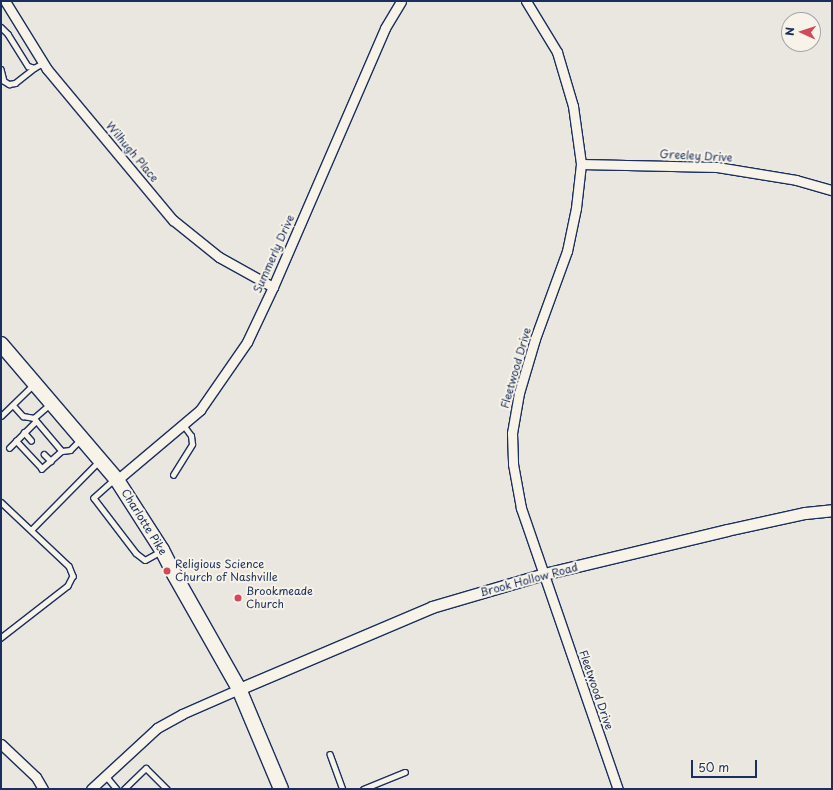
<!DOCTYPE html>
<style>
body{margin:0}
#map{position:relative;width:833px;height:790px;overflow:hidden;background:#eae7e0;font-family:"Playpen Sans",sans-serif}
div>[style]{position:absolute}
.roads{filter:drop-shadow(1px 0 #1b2f5e) drop-shadow(-1px 0 #1b2f5e) drop-shadow(0 1px #1b2f5e) drop-shadow(0 -1px #1b2f5e)}
.service>*{height:4.5px;margin:-2.25px;padding:0 2.25px;transform-origin:2.25px;border-radius:2.25px;background:#f7f3e8}
.minor>*{height:9px;margin:-4.5px;padding:0 4.5px;transform-origin:4.5px;border-radius:4.5px;background:#f7f3e8}
.tertiary>*{height:11px;margin:-5.5px;padding:0 5.5px;transform-origin:5.5px;border-radius:5.5px;background:#f7f3e8}
.primary>*{height:14px;margin:-7px;padding:0 7px;transform-origin:7px;border-radius:7px;background:#f7f3e8}
.dots>*{width:11px;height:11px;translate:-50% -50%;box-sizing:border-box;border:2px solid #f7f3e8;border-radius:50%}
span{translate:-50% -50%;white-space:nowrap;text-align:center;line-height:1.15;-webkit-text-stroke:4px #f7f3e8;paint-order:stroke}
.street-label{font-size:11px;color:#1b2f5e}
.poi-label{font-size:11px;color:#1b2f5e}
.left{translate:0 -50%;text-align:left}
.frame{position:absolute;inset:0;border:2px solid #1b2f5e;pointer-events:none}
.north{position:absolute;left:781px;top:12px;width:40px;height:40px;box-sizing:border-box;background:#f7f3e8;border:1px solid #9fa5b1;border-radius:50%;rotate:273deg;font-size:11px;font-weight:700;line-height:16px;text-align:center;color:#1b2f5e}
.north::after{content:'';display:block;margin:auto;width:14px;height:18px;background:#d1495b;clip-path:polygon(50% 0,100% 100%,50% 72%,0 100%)}
.scale{position:absolute;left:691px;top:760px;width:66px;height:18px;box-sizing:border-box;border:2px solid #1b2f5e;border-top:0;padding-left:5px;font-size:12px;line-height:14px;white-space:nowrap;color:#1b2f5e;-webkit-text-stroke:3px #f7f3e8;paint-order:stroke}
</style>
<div id="map">
<div class="roads">
<div class="service">
<i style="left:1px;top:27px;width:10px;rotate:45deg"></i>
<i style="left:8px;top:34px;width:38px;rotate:58deg"></i>
<i style="left:28px;top:66px;width:6px;rotate:18deg"></i>
<i style="left:34px;top:68px;width:10px;rotate:-29deg"></i>
<i style="left:1px;top:69px;width:12px;rotate:76deg"></i>
<i style="left:4px;top:81px;width:6px;rotate:31deg"></i>
<i style="left:9px;top:84px;width:6px;rotate:-9deg"></i>
<i style="left:15px;top:83px;width:24px;rotate:-38deg"></i>
<i style="left:13px;top:405px;width:15px;rotate:48deg"></i>
<i style="left:23px;top:416px;width:11px;rotate:10deg"></i>
<i style="left:34px;top:418px;width:43px;rotate:49.7deg"></i>
<i style="left:62px;top:451px;width:27px;rotate:138deg"></i>
<i style="left:42px;top:469px;width:38px;rotate:-133deg"></i>
<i style="left:1px;top:416px;width:45px;rotate:-44.1deg"></i>
<i style="left:34px;top:418px;width:21px;rotate:-41deg"></i>
<i style="left:24px;top:432px;width:11px;rotate:49deg"></i>
<i style="left:9px;top:448px;width:38px;rotate:-45deg"></i>
<i style="left:62px;top:451px;width:8px;rotate:-7deg"></i>
<i style="left:70px;top:450px;width:14px;rotate:-45deg"></i>
<i style="left:44px;top:454px;width:10px;rotate:45deg"></i>
<i style="left:173px;top:475px;width:36px;rotate:-58deg"></i>
<i style="left:192px;top:444px;width:8px;rotate:-97deg"></i>
<i style="left:191px;top:436px;width:14px;rotate:-126deg"></i>
<i style="left:114px;top:480px;width:27px;rotate:138deg"></i>
<i style="left:94px;top:498px;width:69px;rotate:52.6deg"></i>
<i style="left:136px;top:553px;width:11px;rotate:38deg"></i>
<i style="left:145px;top:560px;width:18px;rotate:-29deg"></i>
<i style="left:1px;top:502px;width:93px;rotate:43.3deg"></i>
<i style="left:69px;top:566px;width:11px;rotate:68deg"></i>
<i style="left:73px;top:576px;width:11px;rotate:117deg"></i>
<i style="left:68px;top:586px;width:85px;rotate:142.2deg"></i>
<i style="left:31px;top:530px;width:95px;rotate:-45.4deg"></i>
<i style="left:330px;top:754px;width:37px;rotate:70deg"></i>
<i style="left:106px;top:776px;width:17px;rotate:50deg"></i>
<i style="left:124px;top:789px;width:30px;rotate:-44deg"></i>
<i style="left:146px;top:768px;width:30px;rotate:45deg"></i>
<i style="left:363px;top:789px;width:45px;rotate:-22deg"></i>
</div>
<div class="minor">
<i style="left:5px;top:1px;width:80px;rotate:58.3deg"></i>
<i style="left:47px;top:69px;width:197px;rotate:50.2deg"></i>
<i style="left:173px;top:220px;width:59px;rotate:38.8deg"></i>
<i style="left:219px;top:257px;width:62px;rotate:29.1deg"></i>
<i style="left:526px;top:1px;width:60px;rotate:58.7deg"></i>
<i style="left:557px;top:52px;width:56px;rotate:73.5deg"></i>
<i style="left:573px;top:106px;width:59px;rotate:82.1deg"></i>
<i style="left:581px;top:164px;width:44px;rotate:96.5deg"></i>
<i style="left:576px;top:208px;width:44px;rotate:101.8deg"></i>
<i style="left:567px;top:251px;width:94px;rotate:110deg"></i>
<i style="left:535px;top:339px;width:56px;rotate:106.5deg"></i>
<i style="left:519px;top:393px;width:41px;rotate:99.9deg"></i>
<i style="left:512px;top:433px;width:31px;rotate:88deg"></i>
<i style="left:513px;top:464px;width:45px;rotate:79.7deg"></i>
<i style="left:521px;top:508px;width:297px;rotate:71deg"></i>
<i style="left:581px;top:164px;width:136px;rotate:1.3deg"></i>
<i style="left:717px;top:167px;width:80px;rotate:9.3deg"></i>
<i style="left:796px;top:180px;width:37px;rotate:16deg"></i>
<i style="left:117px;top:480px;width:109px;rotate:-40.1deg"></i>
<i style="left:200px;top:410px;width:83px;rotate:-55.3deg"></i>
<i style="left:247px;top:342px;width:61px;rotate:-64.7deg"></i>
<i style="left:273px;top:287px;width:282px;rotate:-66.6deg"></i>
<i style="left:385px;top:28px;width:31px;rotate:-59deg"></i>
<i style="left:1px;top:744px;width:48px;rotate:43.3deg"></i>
<i style="left:36px;top:777px;width:14px;rotate:60deg"></i>
<i style="left:91px;top:789px;width:90px;rotate:-42.7deg"></i>
<i style="left:157px;top:728px;width:29px;rotate:-29deg"></i>
<i style="left:182px;top:714px;width:62px;rotate:-23.7deg"></i>
</div>
<div class="tertiary">
<i style="left:239px;top:689px;width:210px;rotate:-23deg"></i>
<i style="left:432px;top:607px;width:117px;rotate:-16.4deg"></i>
<i style="left:544px;top:574px;width:188px;rotate:-13.5deg"></i>
<i style="left:727px;top:530px;width:80px;rotate:-12.3deg"></i>
<i style="left:805px;top:513px;width:27px;rotate:-6deg"></i>
</div>
<div class="primary">
<i style="left:1px;top:344px;width:179px;rotate:49.5deg"></i>
<i style="left:117px;top:480px;width:83px;rotate:57.3deg"></i>
<i style="left:162px;top:550px;width:27px;rotate:63deg"></i>
<i style="left:174px;top:574px;width:132px;rotate:60.5deg"></i>
<i style="left:239px;top:689px;width:108px;rotate:67.2deg"></i>
</div>
</div>
<div class="dots">
<i style="left:167px;top:571px;background:#d1495b"></i>
<i style="left:238px;top:598px;background:#d1495b"></i>
</div>
<div class="street-label">
<span style="left:132px;top:152px;rotate:50deg">Wilhugh Place</span>
<span style="left:696px;top:156px;rotate:3deg">Greeley Drive</span>
<span style="left:274px;top:254px;rotate:-66deg">Summerly Drive</span>
<span style="left:516px;top:368px;rotate:-74deg">Fleetwood Drive</span>
<span style="left:144px;top:522px;rotate:58deg">Charlotte Pike</span>
<span style="left:529px;top:580px;rotate:-15deg">Brook Hollow Road</span>
<span style="left:596px;top:690px;rotate:71deg">Fleetwood Drive</span>
</div>
<div class="poi-label">
<span class="left" style="left:175px;top:571px">Religious Science<br>Church of Nashville</span>
<span class="left" style="left:246px;top:598px">Brookmeade<br>Church</span>
</div>
<div class="frame"></div>
<div class="north">N</div>
<div class="scale">50 m</div>
</div>
